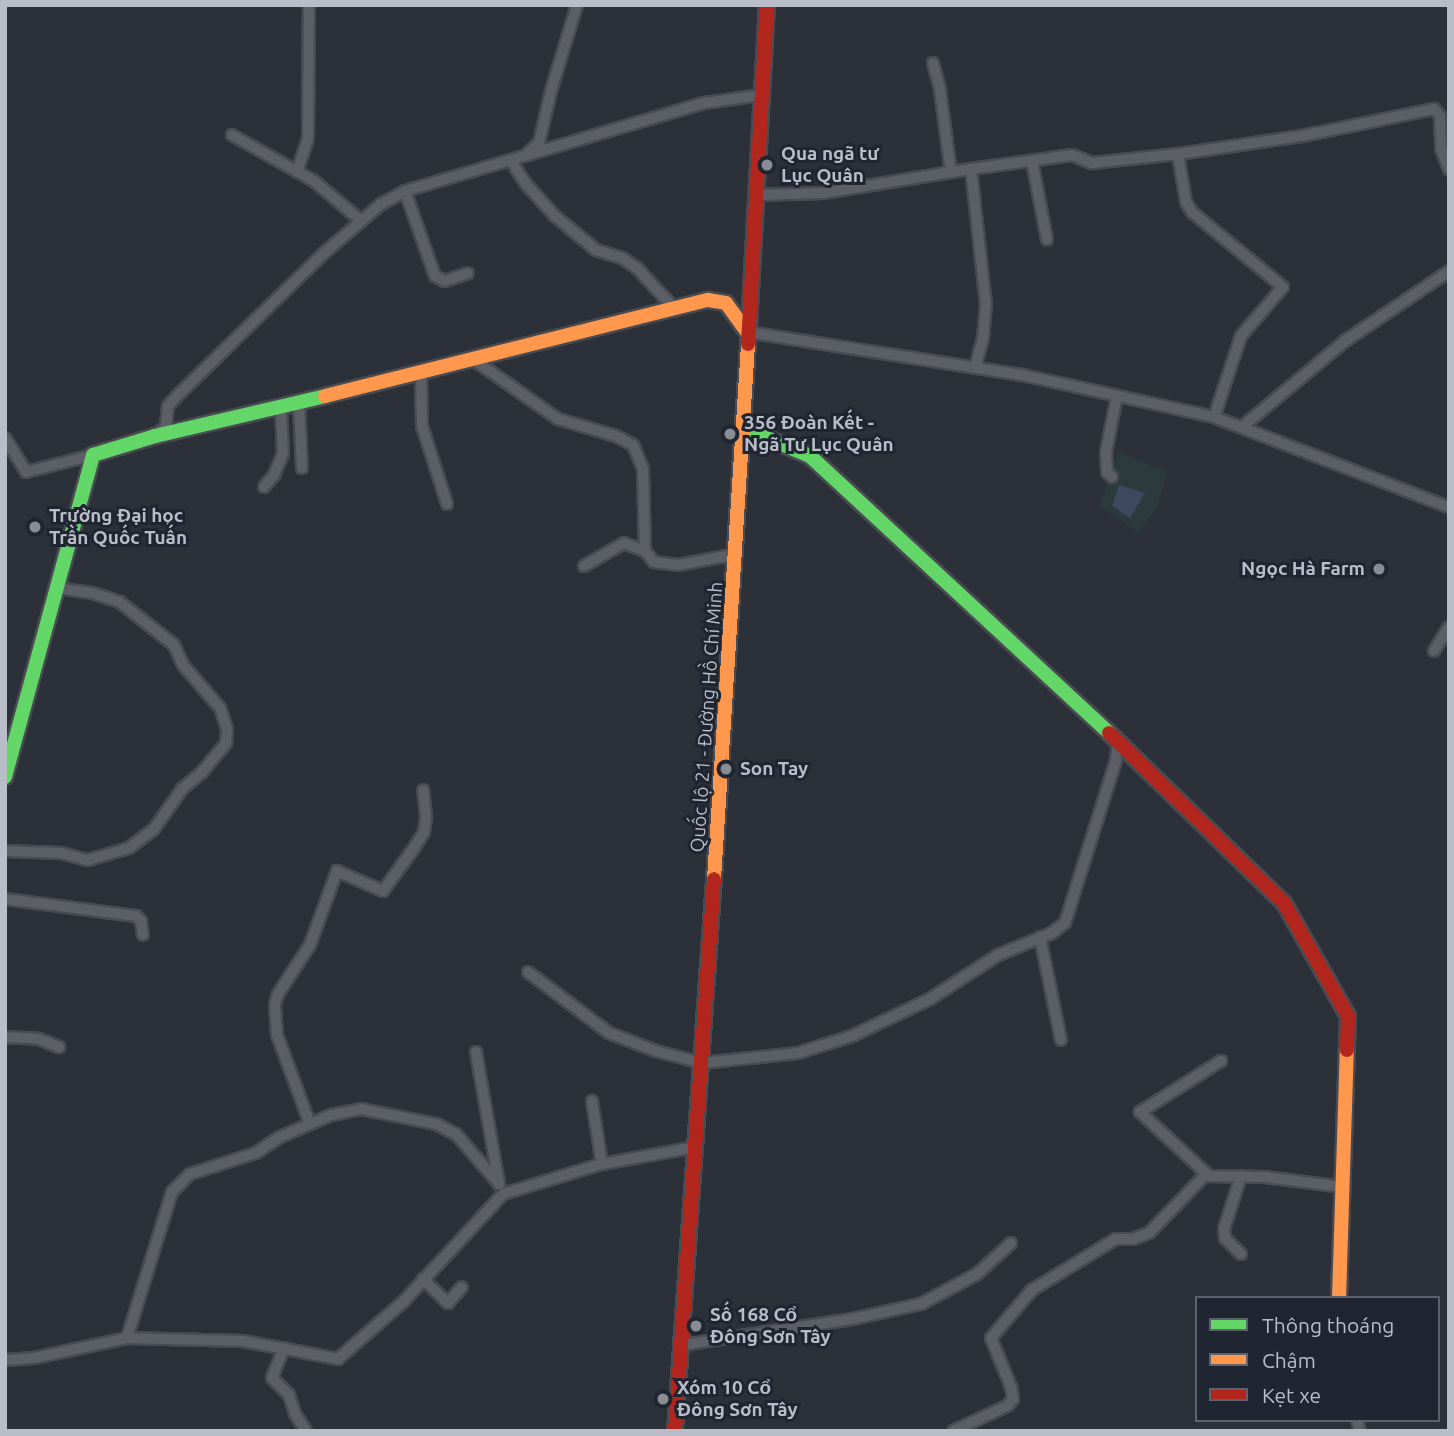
<!DOCTYPE html>
<meta charset="utf-8">
<style>
body{margin:0}
#map{position:relative;width:1454px;height:1436px;overflow:hidden;background:#2c3038;font-family:Ubuntu,sans-serif}
div>[style]{position:absolute}
.green>*{inset:0;background:#2b3a3d}
.water>*{inset:0;background:#3e495f}
.roads{filter:drop-shadow(2px 0 #484b51) drop-shadow(-2px 0 #484b51) drop-shadow(0 2px #484b51) drop-shadow(0 -2px #484b51)}
.street>*{height:10px;margin:-5px;padding:0 5px;transform-origin:5px;border-radius:5px;background:#5c5f65}
.fast>*{height:14px;margin:-7px;padding:0 7px;transform-origin:7px;border-radius:7px;background:#63d668}
.slow>*{height:14px;margin:-7px;padding:0 7px;transform-origin:7px;border-radius:7px;background:#ff974d}
.jam>*{height:14px;margin:-7px;padding:0 7px;transform-origin:7px;border-radius:7px;background:#b3261e}
.dots>*{width:19px;height:19px;translate:-50% -50%;box-sizing:border-box;border:4px solid #202631;border-radius:50%}
span{translate:-50% -50%;white-space:nowrap;text-align:center;line-height:1.15;-webkit-text-stroke:6px #202631;paint-order:stroke}
.poi-label{font-size:19px;color:#b8bdc7;font-weight:700}
.left{translate:0 -50%;text-align:left}
.right{translate:-100% -50%;text-align:right}
.street-label{font-size:19px;color:#b8bdc7}
.frame{position:absolute;inset:0;border:7px solid #b8bdc7;pointer-events:none}
.legend{position:absolute;left:1195px;top:1296px;width:245px;height:126px;box-sizing:border-box;background:#202631;border:2px solid #5d626d;margin:0;padding:9px 12px;list-style:none;font-size:21px;color:#b8bdc7}
.legend li{display:flex;align-items:center;gap:14px;height:35px}
.legend b{width:35px;border:2px solid #5d626d}
</style>
<div id="map">
<div class="green">
<i style="clip-path:polygon(1118px 452px,1167px 472px,1158px 505px,1139px 533px,1100px 506px)"></i>
</div>
<div class="water">
<i style="clip-path:polygon(1119px 485px,1145px 493px,1130px 518px,1112px 506px)"></i>
</div>
<div class="roads">
<div class="street">
<i style="left:933px;top:63px;width:28px;rotate:75deg"></i>
<i style="left:940px;top:90px;width:83px;rotate:82.4deg"></i>
<i style="left:951px;top:172px;width:20px;rotate:-9deg"></i>
<i style="left:971px;top:169px;width:136px;rotate:83.7deg"></i>
<i style="left:986px;top:304px;width:34px;rotate:95deg"></i>
<i style="left:983px;top:338px;width:31px;rotate:105deg"></i>
<i style="left:232px;top:135px;width:94px;rotate:29.3deg"></i>
<i style="left:314px;top:181px;width:60px;rotate:40.3deg"></i>
<i style="left:527px;top:154px;width:16px;rotate:-43deg"></i>
<i style="left:539px;top:143px;width:53px;rotate:-77deg"></i>
<i style="left:551px;top:91px;width:90px;rotate:-73.2deg"></i>
<i style="left:1178px;top:154px;width:49px;rotate:80.5deg"></i>
<i style="left:1186px;top:202px;width:12px;rotate:59deg"></i>
<i style="left:1192px;top:212px;width:118px;rotate:39.5deg"></i>
<i style="left:1283px;top:287px;width:65px;rotate:130.6deg"></i>
<i style="left:1241px;top:336px;width:85px;rotate:108.4deg"></i>
<i style="left:511px;top:161px;width:27px;rotate:57deg"></i>
<i style="left:526px;top:184px;width:43px;rotate:47.8deg"></i>
<i style="left:555px;top:216px;width:53px;rotate:39.7deg"></i>
<i style="left:596px;top:250px;width:27px;rotate:17deg"></i>
<i style="left:622px;top:258px;width:18px;rotate:34deg"></i>
<i style="left:637px;top:268px;width:54px;rotate:47.2deg"></i>
<i style="left:1032px;top:161px;width:80px;rotate:79.2deg"></i>
<i style="left:971px;top:169px;width:102px;rotate:-7.9deg"></i>
<i style="left:1072px;top:155px;width:22px;rotate:22deg"></i>
<i style="left:1092px;top:163px;width:86px;rotate:-6deg"></i>
<i style="left:1178px;top:154px;width:125px;rotate:-8.3deg"></i>
<i style="left:1302px;top:136px;width:135px;rotate:-11.6deg"></i>
<i style="left:1434px;top:109px;width:9px;rotate:49deg"></i>
<i style="left:1440px;top:116px;width:33px;rotate:88deg"></i>
<i style="left:1441px;top:149px;width:22px;rotate:68deg"></i>
<i style="left:297px;top:172px;width:35px;rotate:-72deg"></i>
<i style="left:308px;top:139px;width:134px;rotate:-89.6deg"></i>
<i style="left:405px;top:191px;width:90px;rotate:70.6deg"></i>
<i style="left:435px;top:276px;width:11px;rotate:27deg"></i>
<i style="left:445px;top:281px;width:24px;rotate:-19deg"></i>
<i style="left:757px;top:195px;width:66px;rotate:-1.7deg"></i>
<i style="left:823px;top:193px;width:130px;rotate:-9.3deg"></i>
<i style="left:747px;top:332px;width:278px;rotate:8.9deg"></i>
<i style="left:1022px;top:375px;width:197px;rotate:12.3deg"></i>
<i style="left:1214px;top:417px;width:252px;rotate:21deg"></i>
<i style="left:474px;top:360px;width:103px;rotate:35.1deg"></i>
<i style="left:558px;top:419px;width:60px;rotate:16.3deg"></i>
<i style="left:616px;top:436px;width:19px;rotate:28deg"></i>
<i style="left:633px;top:445px;width:26px;rotate:67deg"></i>
<i style="left:643px;top:469px;width:82px;rotate:88.6deg"></i>
<i style="left:421px;top:374px;width:52px;rotate:88.9deg"></i>
<i style="left:422px;top:426px;width:82px;rotate:72.2deg"></i>
<i style="left:299px;top:403px;width:65px;rotate:87.4deg"></i>
<i style="left:1242px;top:427px;width:134px;rotate:-39.9deg"></i>
<i style="left:1345px;top:341px;width:125px;rotate:-33.9deg"></i>
<i style="left:157px;top:434px;width:11px;rotate:-38deg"></i>
<i style="left:166px;top:427px;width:21px;rotate:-85deg"></i>
<i style="left:168px;top:406px;width:13px;rotate:-48deg"></i>
<i style="left:177px;top:396px;width:204px;rotate:-44.2deg"></i>
<i style="left:323px;top:254px;width:77px;rotate:-40.8deg"></i>
<i style="left:381px;top:204px;width:27px;rotate:-28deg"></i>
<i style="left:405px;top:191px;width:312px;rotate:-16.4deg"></i>
<i style="left:704px;top:103px;width:59px;rotate:-7.9deg"></i>
<i style="left:5px;top:438px;width:40px;rotate:58deg"></i>
<i style="left:26px;top:472px;width:69px;rotate:-14.2deg"></i>
<i style="left:1112px;top:477px;width:7px;rotate:-135deg"></i>
<i style="left:1107px;top:472px;width:20px;rotate:-93deg"></i>
<i style="left:1106px;top:452px;width:57px;rotate:-78.9deg"></i>
<i style="left:264px;top:487px;width:16px;rotate:-50deg"></i>
<i style="left:274px;top:475px;width:23px;rotate:-67deg"></i>
<i style="left:283px;top:454px;width:47px;rotate:-92.4deg"></i>
<i style="left:584px;top:566px;width:46px;rotate:-29.9deg"></i>
<i style="left:624px;top:543px;width:22px;rotate:21deg"></i>
<i style="left:645px;top:551px;width:14px;rotate:51deg"></i>
<i style="left:654px;top:562px;width:24px;rotate:7deg"></i>
<i style="left:678px;top:565px;width:60px;rotate:-10.6deg"></i>
<i style="left:1434px;top:651px;width:28px;rotate:-58deg"></i>
<i style="left:5px;top:851px;width:56px;rotate:2deg"></i>
<i style="left:61px;top:853px;width:28px;rotate:15deg"></i>
<i style="left:88px;top:860px;width:43px;rotate:-16.3deg"></i>
<i style="left:129px;top:848px;width:31px;rotate:-37deg"></i>
<i style="left:154px;top:829px;width:49px;rotate:-55deg"></i>
<i style="left:182px;top:789px;width:26px;rotate:-40deg"></i>
<i style="left:202px;top:772px;width:38px;rotate:-50deg"></i>
<i style="left:226px;top:743px;width:14px;rotate:-86deg"></i>
<i style="left:227px;top:729px;width:22px;rotate:-108deg"></i>
<i style="left:220px;top:708px;width:57px;rotate:-130.7deg"></i>
<i style="left:183px;top:665px;width:22px;rotate:-114deg"></i>
<i style="left:174px;top:645px;width:69px;rotate:-141.5deg"></i>
<i style="left:120px;top:602px;width:29px;rotate:-162deg"></i>
<i style="left:92px;top:593px;width:35px;rotate:-172deg"></i>
<i style="left:5px;top:899px;width:132px;rotate:7.4deg"></i>
<i style="left:136px;top:916px;width:7px;rotate:45deg"></i>
<i style="left:141px;top:921px;width:14px;rotate:82deg"></i>
<i style="left:1040px;top:937px;width:105px;rotate:78.5deg"></i>
<i style="left:528px;top:972px;width:101px;rotate:37deg"></i>
<i style="left:609px;top:1033px;width:50px;rotate:21deg"></i>
<i style="left:656px;top:1051px;width:48px;rotate:14.6deg"></i>
<i style="left:702px;top:1063px;width:97px;rotate:-5.9deg"></i>
<i style="left:798px;top:1053px;width:57px;rotate:-17.5deg"></i>
<i style="left:852px;top:1036px;width:86px;rotate:-25.4deg"></i>
<i style="left:930px;top:999px;width:81px;rotate:-32.9deg"></i>
<i style="left:998px;top:955px;width:58px;rotate:-22.2deg"></i>
<i style="left:1052px;top:933px;width:16px;rotate:-38deg"></i>
<i style="left:1065px;top:923px;width:171px;rotate:-72.6deg"></i>
<i style="left:1116px;top:760px;width:19px;rotate:-84deg"></i>
<i style="left:5px;top:1037px;width:34px;rotate:3deg"></i>
<i style="left:39px;top:1039px;width:22px;rotate:22deg"></i>
<i style="left:476px;top:1052px;width:134px;rotate:80.1deg"></i>
<i style="left:592px;top:1101px;width:64px;rotate:81deg"></i>
<i style="left:310px;top:1124px;width:95px;rotate:-110.3deg"></i>
<i style="left:277px;top:1035px;width:31px;rotate:-94deg"></i>
<i style="left:275px;top:1004px;width:10px;rotate:-73deg"></i>
<i style="left:278px;top:994px;width:59px;rotate:-56.9deg"></i>
<i style="left:310px;top:945px;width:79px;rotate:-70deg"></i>
<i style="left:337px;top:871px;width:50px;rotate:23.5deg"></i>
<i style="left:383px;top:891px;width:53px;rotate:-54.2deg"></i>
<i style="left:414px;top:848px;width:19px;rotate:-58deg"></i>
<i style="left:424px;top:832px;width:15px;rotate:-82deg"></i>
<i style="left:426px;top:817px;width:27px;rotate:-96deg"></i>
<i style="left:1208px;top:1175px;width:93px;rotate:-137.2deg"></i>
<i style="left:1140px;top:1112px;width:96px;rotate:-32.2deg"></i>
<i style="left:1241px;top:1254px;width:23px;rotate:-135deg"></i>
<i style="left:1225px;top:1238px;width:9px;rotate:-96deg"></i>
<i style="left:1224px;top:1229px;width:56px;rotate:-72.2deg"></i>
<i style="left:423px;top:1279px;width:35px;rotate:44deg"></i>
<i style="left:448px;top:1303px;width:21px;rotate:-49deg"></i>
<i style="left:127px;top:1338px;width:153px;rotate:-72.9deg"></i>
<i style="left:172px;top:1192px;width:25px;rotate:-45deg"></i>
<i style="left:190px;top:1174px;width:69px;rotate:-17.7deg"></i>
<i style="left:256px;top:1153px;width:29px;rotate:-34deg"></i>
<i style="left:280px;top:1137px;width:56px;rotate:-23.3deg"></i>
<i style="left:331px;top:1115px;width:31px;rotate:-11deg"></i>
<i style="left:361px;top:1109px;width:76px;rotate:11.3deg"></i>
<i style="left:436px;top:1124px;width:22px;rotate:27deg"></i>
<i style="left:456px;top:1134px;width:66px;rotate:49.3deg"></i>
<i style="left:682px;top:1345px;width:172px;rotate:-8.7deg"></i>
<i style="left:852px;top:1319px;width:71px;rotate:-12.3deg"></i>
<i style="left:921px;top:1304px;width:64px;rotate:-28.2deg"></i>
<i style="left:977px;top:1274px;width:46px;rotate:-42.4deg"></i>
<i style="left:284px;top:1348px;width:32px;rotate:112deg"></i>
<i style="left:272px;top:1378px;width:24px;rotate:45deg"></i>
<i style="left:289px;top:1395px;width:20px;rotate:72deg"></i>
<i style="left:295px;top:1414px;width:20px;rotate:57deg"></i>
<i style="left:5px;top:1360px;width:29px;rotate:-4deg"></i>
<i style="left:34px;top:1358px;width:95px;rotate:-12.1deg"></i>
<i style="left:127px;top:1338px;width:116px;rotate:1.5deg"></i>
<i style="left:243px;top:1341px;width:97px;rotate:10.7deg"></i>
<i style="left:338px;top:1359px;width:88px;rotate:-41.3deg"></i>
<i style="left:404px;top:1301px;width:146px;rotate:-47.2deg"></i>
<i style="left:503px;top:1194px;width:103px;rotate:-16.9deg"></i>
<i style="left:602px;top:1164px;width:96px;rotate:-10.3deg"></i>
<i style="left:1357px;top:1420px;width:11px;rotate:75deg"></i>
<i style="left:953px;top:1431px;width:60px;rotate:-24.8deg"></i>
<i style="left:1007px;top:1406px;width:9px;rotate:-49deg"></i>
<i style="left:1013px;top:1399px;width:12px;rotate:-99deg"></i>
<i style="left:1011px;top:1387px;width:53px;rotate:-112.2deg"></i>
<i style="left:991px;top:1338px;width:63px;rotate:-49.5deg"></i>
<i style="left:1032px;top:1290px;width:98px;rotate:-31.3deg"></i>
<i style="left:1116px;top:1239px;width:17px"></i>
<i style="left:1133px;top:1239px;width:17px;rotate:-21deg"></i>
<i style="left:1149px;top:1233px;width:79px;rotate:-46deg"></i>
<i style="left:1204px;top:1176px;width:61px;rotate:0.9deg"></i>
<i style="left:1265px;top:1177px;width:79px;rotate:7.3deg"></i>
</div>
<div class="fast">
<i style="left:745px;top:429px;width:70px;rotate:22.6deg"></i>
<i style="left:810px;top:456px;width:408px;rotate:42.8deg"></i>
<i style="left:5px;top:777px;width:334px;rotate:-74.7deg"></i>
<i style="left:93px;top:455px;width:65px;rotate:-17deg"></i>
<i style="left:155px;top:436px;width:175px;rotate:-13.2deg"></i>
</div>
<div class="slow">
<i style="left:325px;top:396px;width:395px;rotate:-14.1deg"></i>
<i style="left:708px;top:300px;width:18px;rotate:9deg"></i>
<i style="left:726px;top:303px;width:36px;rotate:54deg"></i>
<i style="left:714px;top:879px;width:536px;rotate:-86.36deg"></i>
<i style="left:1339px;top:1298px;width:248px;rotate:-88.2deg"></i>
</div>
<div class="jam">
<i style="left:748px;top:344px;width:340px;rotate:-86.8deg"></i>
<i style="left:1109px;top:733px;width:244px;rotate:44.2deg"></i>
<i style="left:1284px;top:903px;width:130px;rotate:60.5deg"></i>
<i style="left:1348px;top:1016px;width:34px;rotate:92deg"></i>
<i style="left:675px;top:1431px;width:553px;rotate:-85.96deg"></i>
</div>
</div>
<div class="dots">
<i style="left:767px;top:165px;background:#878c95"></i>
<i style="left:730px;top:434px;background:#878c95"></i>
<i style="left:35px;top:527px;background:#878c95"></i>
<i style="left:1379px;top:569px;background:#878c95"></i>
<i style="left:726px;top:769px;background:#878c95"></i>
<i style="left:696px;top:1326px;background:#878c95"></i>
<i style="left:663px;top:1399px;background:#878c95"></i>
</div>
<div class="poi-label">
<span class="left" style="left:781px;top:165px">Qua ngã tư<br>Lục Quân</span>
<span class="left" style="left:744px;top:434px">356 Đoàn Kết -<br>Ngã Tư Lục Quân</span>
<span class="left" style="left:49px;top:527px">Trường Đại học<br>Trần Quốc Tuấn</span>
<span class="right" style="left:1365px;top:569px">Ngọc Hà Farm</span>
<span class="left" style="left:740px;top:769px">Son Tay</span>
<span class="left" style="left:710px;top:1326px">Số 168 Cổ<br>Đông Sơn Tây</span>
<span class="left" style="left:677px;top:1399px">Xóm 10 Cổ<br>Đông Sơn Tây</span>
</div>
<div class="street-label">
<span style="left:707px;top:717px;rotate:-86deg">Quốc lộ 21 - Đường Hồ Chí Minh</span>
</div>
<div class="frame"></div>
<ul class="legend">
<li><b style="height:9px;background:#63d668"></b>Thông thoáng</li>
<li><b style="height:9px;background:#ff974d"></b>Chậm</li>
<li><b style="height:9px;background:#b3261e"></b>Kẹt xe</li>
</ul>
</div>
